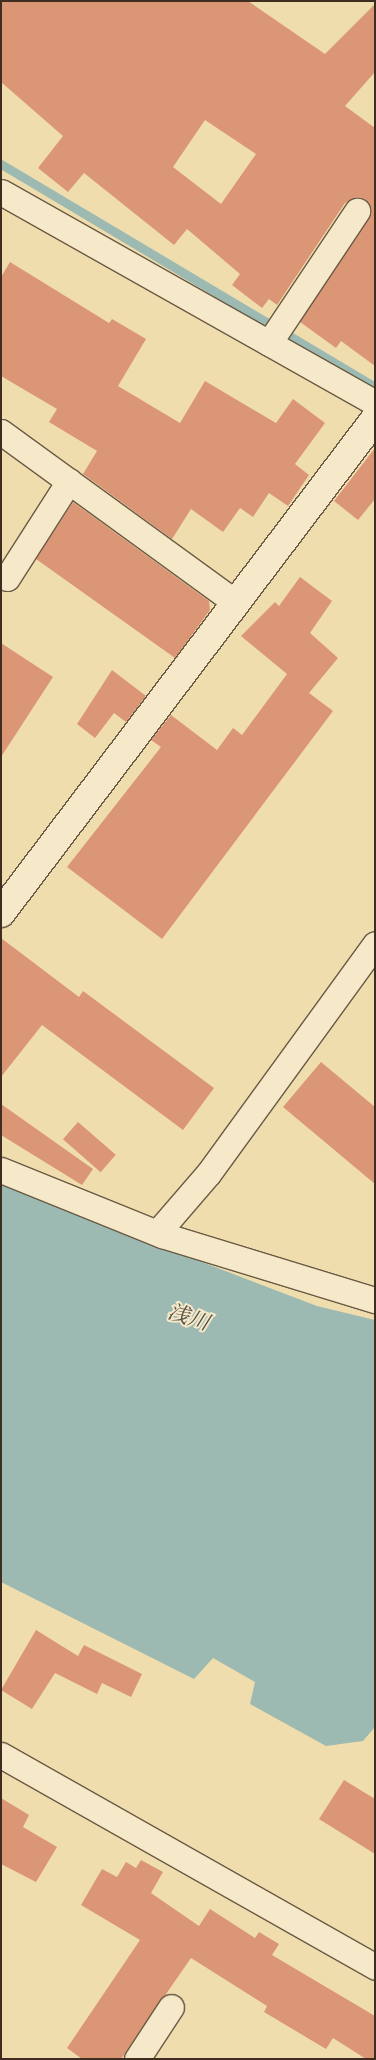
<!DOCTYPE html>
<meta charset="utf-8">
<style>
body{margin:0}
#map{position:relative;width:376px;height:2060px;overflow:hidden;background:#f0ddae;font-family:Vollkorn,"Noto Serif JP",serif}
div>[style]{position:absolute}
.water>*{inset:0;background:#9cbab2}
.stream>*{height:9px;margin:-4.5px;padding:0 4.5px;transform-origin:4.5px;border-radius:4.5px;background:#9cbab2}
.building>*{inset:0;background:#db9676;transform-origin:0 0}
.roads{filter:drop-shadow(1px 0 #6b5a44) drop-shadow(-1px 0 #6b5a44) drop-shadow(0 1px #6b5a44) drop-shadow(0 -1px #6b5a44)}
.street>*{height:25px;margin:-12.5px;padding:0 12.5px;transform-origin:12.5px;border-radius:12.5px;background:#f5e9ca}
.secondary>*{height:28px;margin:-14px;padding:0 14px;transform-origin:14px;border-radius:14px;background:#f5e9ca}
span{translate:-50% -50%;white-space:nowrap;text-align:center;line-height:1.15;-webkit-text-stroke:4px #f5e9ca;paint-order:stroke}
.water-label{font-size:21px;color:#565144;font-style:italic}
.frame{position:absolute;inset:0;border:2px solid #3f2e20;pointer-events:none}
</style>
<div id="map">
<div class="water">
<i style="clip-path:polygon(1px 1185px,317px 1306px,375px 1320px,375px 1727px,363px 1741px,326px 1746px,250px 1704px,255px 1682px,213px 1658px,194px 1679px,1px 1582px)"></i>
</div>
<div class="stream">
<i style="left:1px;top:164px;width:435px;rotate:30.8deg"></i>
</div>
<div class="building">
<i style="clip-path:polygon(evenodd,1px 1px,248px 1px,325px 54px,375px 4px,375px 72px,345px 106px,375px 128px,375px 366px,341px 341px,336px 348px,300px 322px,369px 219px,371px 211px,365px 199px,357px 197px,345px 203px,277px 305px,269px 299px,262px 308px,232px 285px,240px 274px,187px 229px,174px 245px,84px 173px,68px 192px,38px 168px,63px 136px,1px 82px,1px 1px,205px 120px,256px 154px,221px 204px,173px 167px,205px 120px)"></i>
<i style="clip-path:polygon(10px 262px,109px 323px,112px 319px,146px 339px,118px 386px,180px 423px,205px 381px,276px 423px,293px 399px,325px 423px,295px 464px,309px 475px,288px 506px,269px 493px,253px 517px,240px 508px,223px 532px,191px 509px,172px 539px,83px 474px,97px 451px,49px 422px,57px 409px,1px 376px,1px 277px)"></i>
<i style="clip-path:polygon(375px 448px,375px 499px,358px 520px,334px 501px)"></i>
<i style="clip-path:polygon(73px 502px,209px 601px,210px 610px,175px 658px,36px 559px)"></i>
<i style="clip-path:polygon(300px 577px,332px 601px,310px 633px,338px 658px,309px 693px,333px 711px,162px 939px,67px 867px,161px 747px,151px 740px,171px 715px,217px 750px,233px 728px,242px 735px,287px 674px,241px 636px,275px 602px,279px 606px)"></i>
<i style="clip-path:polygon(1px 643px,53px 677px,1px 757px)"></i>
<i style="clip-path:polygon(112px 670px,146px 696px,126px 722px,114px 713px,95px 738px,77px 724px)"></i>
<i style="clip-path:polygon(1px 938px,79px 997px,83px 991px,214px 1088px,183px 1130px,42px 1025px,1px 1077px)"></i>
<i style="clip-path:polygon(321px 1062px,375px 1107px,375px 1184px,283px 1107px)"></i>
<i style="clip-path:polygon(1px 1104px,93px 1169px,82px 1185px,1px 1135px)"></i>
<i style="left:78px;top:1122px;width:50px;height:23px;rotate:41deg"></i>
<i style="clip-path:polygon(36px 1630px,78px 1656px,84px 1645px,142px 1674px,131px 1697px,102px 1683px,97px 1694px,55px 1673px,32px 1709px,1px 1690px)"></i>
<i style="clip-path:polygon(344px 1780px,375px 1799px,375px 1854px,319px 1819px)"></i>
<i style="clip-path:polygon(1px 1798px,29px 1815px,23px 1827px,57px 1847px,36px 1882px,1px 1864px)"></i>
<i style="clip-path:polygon(141px 1860px,163px 1872px,151px 1893px,199px 1926px,210px 1909px,255px 1938px,259px 1932px,279px 1944px,272px 1955px,375px 2016px,375px 2059px,366px 2059px,333px 2038px,326px 2049px,264px 2012px,267px 2006px,191px 1958px,121px 2059px,82px 2059px,67px 2048px,140px 1940px,81px 1905px,102px 1869px,117px 1877px,126px 1862px,136px 1868px)"></i>
</div>
<div class="roads">
<div class="street">
<i style="left:1px;top:192px;width:429px;rotate:29.4deg"></i>
<i style="left:269px;top:343px;width:159px;rotate:-56.3deg"></i>
<i style="left:1px;top:432px;width:291px;rotate:36deg"></i>
<i style="left:7px;top:578px;width:115px;rotate:-57.4deg"></i>
<i style="left:1px;top:1170px;width:174px;rotate:22deg"></i>
<i style="left:162px;top:1235px;width:223px;rotate:17deg"></i>
<i style="left:157px;top:1233px;width:78px;rotate:-49.2deg"></i>
<i style="left:208px;top:1174px;width:284px;rotate:-54deg"></i>
<i style="left:1px;top:1755px;width:430px;rotate:29.5deg"></i>
<i style="left:137px;top:2059px;width:62px;rotate:-56.8deg"></i>
</div>
<div class="secondary">
<i style="left:1px;top:913px;width:620px;rotate:-52.87deg"></i>
</div>
</div>
<div class="water-label">
<span style="left:188px;top:1319px;rotate:18deg">浅川</span>
</div>
<div class="frame"></div>
</div>
